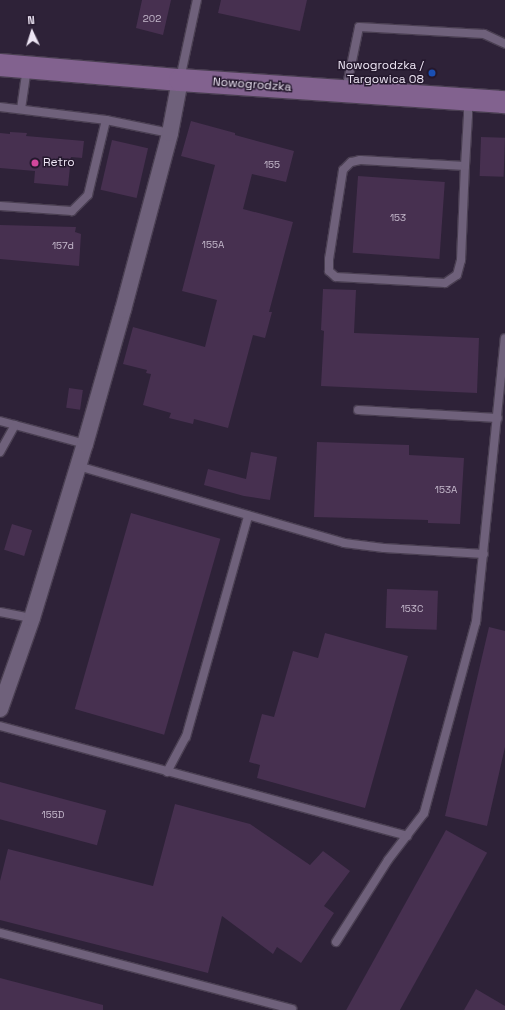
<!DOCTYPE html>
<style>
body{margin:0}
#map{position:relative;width:505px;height:1010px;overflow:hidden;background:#2e2238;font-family:"Space Grotesk",sans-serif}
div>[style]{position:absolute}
.building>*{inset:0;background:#473050;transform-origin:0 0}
.roads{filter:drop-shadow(1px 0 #4a3f52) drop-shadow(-1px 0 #4a3f52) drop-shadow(0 1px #4a3f52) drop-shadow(0 -1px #4a3f52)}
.lane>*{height:8px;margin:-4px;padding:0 4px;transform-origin:4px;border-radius:4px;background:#6f617b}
.street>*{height:16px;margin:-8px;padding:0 8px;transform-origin:8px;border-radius:8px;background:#6f617b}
.secondary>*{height:22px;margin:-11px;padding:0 11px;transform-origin:11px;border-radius:11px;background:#82628f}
.dots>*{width:11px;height:11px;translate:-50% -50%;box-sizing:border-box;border:2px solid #24182d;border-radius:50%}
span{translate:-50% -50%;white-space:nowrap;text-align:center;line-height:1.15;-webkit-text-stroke:3px #24182d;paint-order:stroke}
.number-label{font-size:10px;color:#c4b8cb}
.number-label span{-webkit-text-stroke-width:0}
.poi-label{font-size:12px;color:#ede5f4}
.right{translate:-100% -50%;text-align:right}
.left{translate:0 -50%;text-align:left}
.street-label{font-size:12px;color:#ede5f4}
.north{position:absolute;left:12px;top:12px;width:40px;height:40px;-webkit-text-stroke:3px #24182d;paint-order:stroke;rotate:356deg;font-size:11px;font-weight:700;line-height:16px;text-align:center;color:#ede5f4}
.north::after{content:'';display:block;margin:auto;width:14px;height:18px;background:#ede5f4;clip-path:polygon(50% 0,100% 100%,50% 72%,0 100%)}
</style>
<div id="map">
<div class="building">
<i style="clip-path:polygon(142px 0,171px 0,163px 35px,136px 28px)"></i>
<i style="clip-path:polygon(221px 0,307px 0,300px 31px,218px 13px)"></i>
<i style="clip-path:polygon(191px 121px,235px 133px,235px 135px,294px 151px,286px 182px,252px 174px,243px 209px,293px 222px,269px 312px,272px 312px,265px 338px,253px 335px,228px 428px,194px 419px,193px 424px,169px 418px,171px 413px,143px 405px,151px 374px,146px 373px,147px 370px,123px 364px,133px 327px,205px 347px,211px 323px,217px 300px,182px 291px,215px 165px,181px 156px)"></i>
<i style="clip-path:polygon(10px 132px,27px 133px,26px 136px,84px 141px,82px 158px,71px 157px,68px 186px,34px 183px,35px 171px,0 168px,0 133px,10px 134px)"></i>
<i style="left:481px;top:137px;width:24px;height:39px;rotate:2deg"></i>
<i style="left:112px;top:140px;width:37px;height:51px;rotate:13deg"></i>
<i style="left:358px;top:176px;width:87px;height:77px;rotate:4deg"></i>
<i style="clip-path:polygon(0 225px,76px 227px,75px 232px,81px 234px,79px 266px,0 259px)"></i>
<i style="clip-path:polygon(323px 289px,356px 290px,354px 333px,479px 338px,477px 393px,321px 386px,324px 331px,321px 330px)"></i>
<i style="left:69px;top:388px;width:14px;height:20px;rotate:8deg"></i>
<i style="clip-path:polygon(317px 442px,409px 445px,409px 455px,464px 458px,460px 524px,428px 523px,428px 520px,314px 517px)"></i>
<i style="clip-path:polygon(251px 452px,277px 457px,270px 500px,244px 496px,204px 485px,208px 469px,246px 479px)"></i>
<i style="left:131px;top:513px;width:93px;height:204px;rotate:16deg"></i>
<i style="left:12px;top:524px;width:21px;height:27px;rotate:17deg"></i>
<i style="left:387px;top:589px;width:51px;height:39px;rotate:2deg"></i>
<i style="clip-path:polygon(489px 627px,505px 631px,505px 747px,487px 826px,445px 816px)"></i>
<i style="clip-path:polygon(325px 633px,408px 656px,365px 808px,257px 778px,260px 765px,249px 762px,262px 714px,274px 717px,293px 651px,318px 658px)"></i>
<i style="left:0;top:782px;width:110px;height:36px;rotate:15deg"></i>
<i style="clip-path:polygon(175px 804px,250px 824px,310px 865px,323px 851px,350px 871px,324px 906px,334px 913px,301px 963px,277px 947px,273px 954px,222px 916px,208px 973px,0 920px,0 881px,8px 849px,153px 886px)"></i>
<i style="left:446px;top:830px;width:47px;height:207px;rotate:29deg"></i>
<i style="clip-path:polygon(0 978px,103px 1005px,103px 1010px,0 1010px)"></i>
<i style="clip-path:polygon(476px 989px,505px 1006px,505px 1010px,464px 1010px)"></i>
</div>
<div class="roads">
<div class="lane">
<i style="left:180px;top:79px;width:81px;rotate:-77.9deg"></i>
<i style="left:346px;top:90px;width:64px;rotate:-78.3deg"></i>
<i style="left:359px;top:27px;width:125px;rotate:3.2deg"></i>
<i style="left:484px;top:34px;width:23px;rotate:25deg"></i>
<i style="left:0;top:107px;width:107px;rotate:7deg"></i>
<i style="left:106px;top:120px;width:77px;rotate:103.5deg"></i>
<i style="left:88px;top:195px;width:23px;rotate:135deg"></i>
<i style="left:72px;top:211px;width:72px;rotate:-176deg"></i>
<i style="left:21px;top:109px;width:41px;rotate:-81.7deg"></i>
<i style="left:106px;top:120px;width:65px;rotate:11.5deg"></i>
<i style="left:465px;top:166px;width:105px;rotate:-176.7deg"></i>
<i style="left:360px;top:160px;width:9px;rotate:167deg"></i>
<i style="left:351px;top:162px;width:11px;rotate:135deg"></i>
<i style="left:343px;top:170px;width:90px;rotate:98.9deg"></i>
<i style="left:329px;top:259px;width:12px;rotate:90deg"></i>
<i style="left:329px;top:271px;width:9px;rotate:41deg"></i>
<i style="left:336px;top:277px;width:109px;rotate:3.2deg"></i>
<i style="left:445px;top:283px;width:14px;rotate:-34deg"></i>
<i style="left:457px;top:275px;width:16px;rotate:-75deg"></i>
<i style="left:461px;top:260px;width:94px;rotate:-87.6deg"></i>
<i style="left:465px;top:166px;width:50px;rotate:-86.6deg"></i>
<i style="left:468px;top:116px;width:16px;rotate:-90deg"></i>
<i style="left:358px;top:410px;width:140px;rotate:3.3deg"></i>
<i style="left:0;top:421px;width:88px;rotate:15.1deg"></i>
<i style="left:0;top:452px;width:31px;rotate:-61deg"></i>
<i style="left:78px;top:466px;width:277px;rotate:16.1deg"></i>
<i style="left:344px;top:543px;width:40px;rotate:7.1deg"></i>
<i style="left:384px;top:548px;width:100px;rotate:3.4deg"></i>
<i style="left:0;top:612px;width:33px;rotate:11deg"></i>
<i style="left:0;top:726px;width:422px;rotate:15.1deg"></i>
<i style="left:167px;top:772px;width:40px;rotate:-62deg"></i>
<i style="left:186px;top:737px;width:230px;rotate:-74.3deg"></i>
<i style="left:0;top:933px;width:302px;rotate:14.6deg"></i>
<i style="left:336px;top:942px;width:97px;rotate:-57.6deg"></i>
<i style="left:388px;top:860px;width:59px;rotate:-52.5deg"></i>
<i style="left:424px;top:813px;width:198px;rotate:-74.8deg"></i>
<i style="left:476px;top:622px;width:285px;rotate:-84.2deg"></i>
</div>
<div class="street">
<i style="left:0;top:709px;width:96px;rotate:-70.6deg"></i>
<i style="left:32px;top:618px;width:182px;rotate:-73.1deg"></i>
<i style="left:85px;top:444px;width:139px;rotate:-74.2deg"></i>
<i style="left:123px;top:310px;width:183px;rotate:-75.1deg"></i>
<i style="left:170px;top:133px;width:54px;rotate:-79.3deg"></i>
</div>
<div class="secondary">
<i style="left:0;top:65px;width:181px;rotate:4.8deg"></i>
<i style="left:180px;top:80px;width:326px;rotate:3.9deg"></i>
</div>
</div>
<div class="dots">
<i style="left:432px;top:73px;background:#1a4fb4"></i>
<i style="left:35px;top:163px;background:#d1479c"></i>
</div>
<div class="number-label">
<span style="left:152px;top:19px">202</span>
<span style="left:272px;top:165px">155</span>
<span style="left:398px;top:218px">153</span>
<span style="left:213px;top:245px">155A</span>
<span style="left:63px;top:246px">157d</span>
<span style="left:446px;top:490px">153A</span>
<span style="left:412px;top:609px">153C</span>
<span style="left:53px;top:815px">155D</span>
</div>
<div class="poi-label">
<span class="right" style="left:424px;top:73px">Nowogrodzka /<br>Targowica 08</span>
<span class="left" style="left:43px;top:163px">Retro</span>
</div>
<div class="street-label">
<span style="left:252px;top:85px;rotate:4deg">Nowogrodzka</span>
</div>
<div class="north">N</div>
</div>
